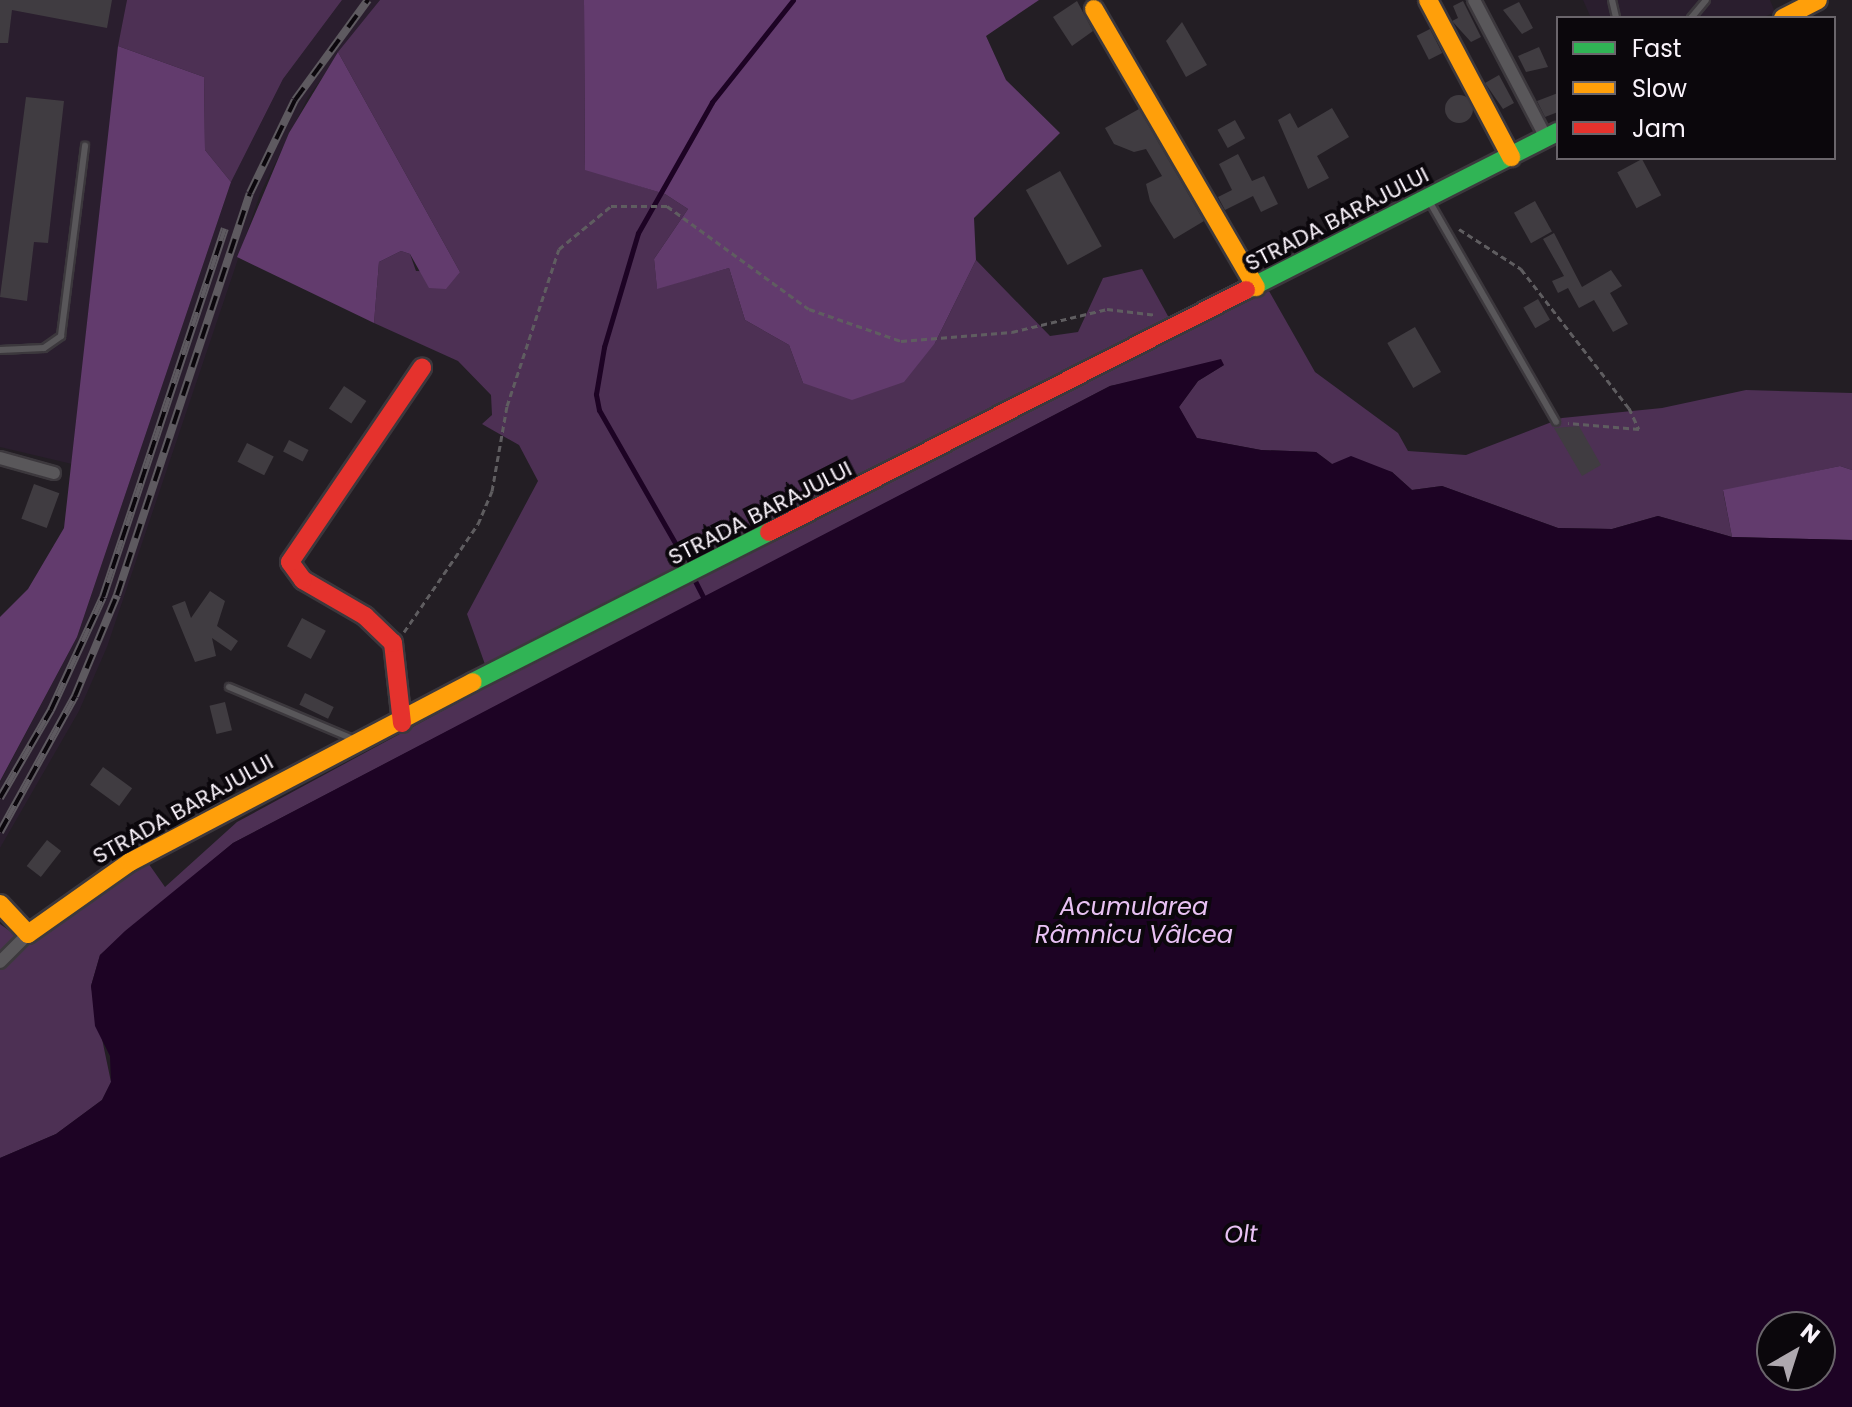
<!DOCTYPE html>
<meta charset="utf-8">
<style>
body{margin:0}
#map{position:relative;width:1852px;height:1407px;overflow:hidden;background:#231e24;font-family:Poppins,sans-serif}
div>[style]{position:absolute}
.built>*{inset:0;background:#2a1e2e}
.green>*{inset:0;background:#4d3054}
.forest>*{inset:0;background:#623b6d}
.water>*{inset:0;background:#1d0324}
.stream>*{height:5px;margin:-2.5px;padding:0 2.5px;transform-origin:2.5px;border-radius:2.5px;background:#1d0324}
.building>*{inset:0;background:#403c41;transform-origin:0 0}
.round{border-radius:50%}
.path>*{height:3px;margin-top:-1.5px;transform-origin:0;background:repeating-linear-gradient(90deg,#5f5d60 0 6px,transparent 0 10px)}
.roads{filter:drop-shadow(2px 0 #3c383d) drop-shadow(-2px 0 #3c383d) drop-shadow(0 2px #3c383d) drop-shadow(0 -2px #3c383d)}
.lane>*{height:6px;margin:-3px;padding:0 3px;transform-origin:3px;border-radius:3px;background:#59575a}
.street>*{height:12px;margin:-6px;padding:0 6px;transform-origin:6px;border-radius:6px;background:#59575a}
.fast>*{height:18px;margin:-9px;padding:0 9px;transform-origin:9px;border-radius:9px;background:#30b455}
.slow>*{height:18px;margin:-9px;padding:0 9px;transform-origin:9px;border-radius:9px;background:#ff9f0a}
.jam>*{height:18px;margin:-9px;padding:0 9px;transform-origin:9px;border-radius:9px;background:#e5322d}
.rail>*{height:8px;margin-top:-4px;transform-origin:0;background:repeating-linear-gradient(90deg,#0b070c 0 15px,#5e5a60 0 30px);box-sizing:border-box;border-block:2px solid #5e5a60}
span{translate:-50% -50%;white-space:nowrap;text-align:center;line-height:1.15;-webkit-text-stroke:8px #0b070c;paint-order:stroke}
.street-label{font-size:22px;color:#f9f2fa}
.water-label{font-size:24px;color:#e9c2f4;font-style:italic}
.legend{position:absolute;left:1556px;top:16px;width:280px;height:144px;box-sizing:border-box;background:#0b070c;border:2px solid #6a656b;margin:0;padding:10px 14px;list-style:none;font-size:24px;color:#f9f2fa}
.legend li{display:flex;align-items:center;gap:16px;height:40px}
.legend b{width:40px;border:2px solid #6a656b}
.north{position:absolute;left:1756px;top:1311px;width:80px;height:80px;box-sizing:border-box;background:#0b070c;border:2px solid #6a656b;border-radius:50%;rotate:39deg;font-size:22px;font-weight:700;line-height:32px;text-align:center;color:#f9f2fa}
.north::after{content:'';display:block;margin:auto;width:28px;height:36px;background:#aea8af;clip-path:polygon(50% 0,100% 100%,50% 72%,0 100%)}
</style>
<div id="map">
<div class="built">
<i style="clip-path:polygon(0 0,127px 0,72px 464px,0 447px)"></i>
<i style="clip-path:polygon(342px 0,380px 0,308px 97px,260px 194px,107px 647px,79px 711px,0 848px,0 782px,77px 637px,231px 182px,283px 79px)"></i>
<i style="clip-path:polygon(1583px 0,1770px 0,1775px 12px,1762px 18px,1591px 18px)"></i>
</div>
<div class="green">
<i style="clip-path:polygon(127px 0,342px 0,283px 79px,231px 182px,205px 150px,204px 77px,118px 46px)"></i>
<i style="clip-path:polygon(380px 0,584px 0,585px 169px,665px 194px,688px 209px,654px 259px,657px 288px,729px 268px,745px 320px,789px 345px,803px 383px,935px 343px,976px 260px,1050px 336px,1078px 332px,1103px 278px,1142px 269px,1179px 336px,1269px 291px,1315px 372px,1398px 433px,1408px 451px,1466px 455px,1562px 418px,1662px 408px,1746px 390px,1852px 393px,1852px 470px,1840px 466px,1723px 491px,1732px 537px,1658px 516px,1612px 529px,1558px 528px,1442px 486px,1412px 490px,1392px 472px,1332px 464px,1316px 452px,1261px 450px,1196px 438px,1179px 407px,1198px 381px,1224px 365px,1110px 386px,233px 843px,100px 955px,91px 986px,111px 1082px,102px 1100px,56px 1134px,0 1158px,0 924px,28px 944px,146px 860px,165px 887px,237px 822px,492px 684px,467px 614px,538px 481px,519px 445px,482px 424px,492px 415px,491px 395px,458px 361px,374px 323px,379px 262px,401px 251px,410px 254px,416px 271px,460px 272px,338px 52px)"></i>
</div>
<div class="forest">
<i style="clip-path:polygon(584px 0,1039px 0,986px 36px,1006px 80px,1060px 133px,974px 218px,976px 260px,935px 343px,904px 382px,852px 400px,803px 383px,789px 345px,745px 320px,729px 268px,657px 289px,654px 259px,688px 209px,665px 194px,585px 170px)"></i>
<i style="clip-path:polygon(118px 46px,204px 77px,205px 150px,231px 182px,77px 637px,0 781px,0 617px,28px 589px,64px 528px)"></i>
<i style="clip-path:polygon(338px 52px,460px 272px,446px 289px,429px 288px,410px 254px,401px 251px,379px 262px,374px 323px,237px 257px,289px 133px)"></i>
<i style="clip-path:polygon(1840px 466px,1852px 470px,1852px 540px,1732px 537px,1723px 490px)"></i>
</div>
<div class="water">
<i style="clip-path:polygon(evenodd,1221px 359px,1224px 365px,1198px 381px,1179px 407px,1197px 438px,1261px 450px,1316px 452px,1332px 464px,1351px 456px,1392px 472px,1412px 490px,1442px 486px,1558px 528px,1612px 529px,1658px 516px,1732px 537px,1852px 540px,1852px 1407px,0 1407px,0 1158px,56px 1134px,102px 1100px,111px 1082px,110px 1056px,95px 1026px,91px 986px,100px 955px,125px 931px,233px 843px,703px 597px,1110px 386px,1221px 359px,1772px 1327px,1820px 1327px,1820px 1375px,1772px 1375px,1772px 1327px)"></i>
</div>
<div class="stream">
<i style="left:682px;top:555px;width:167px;rotate:-119.8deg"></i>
<i style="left:599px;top:410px;width:16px;rotate:-101deg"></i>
<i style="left:596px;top:394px;width:48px;rotate:-80.3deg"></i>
<i style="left:604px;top:347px;width:119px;rotate:-73.4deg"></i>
<i style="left:638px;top:233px;width:150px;rotate:-60.5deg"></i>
<i style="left:712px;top:102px;width:130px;rotate:-51.5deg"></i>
<i style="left:695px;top:581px;width:18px;rotate:63deg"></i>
</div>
<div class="building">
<i style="clip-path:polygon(0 0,112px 0,107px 28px,12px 10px,8px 43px,0 43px)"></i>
<i style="clip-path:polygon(1077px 1px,1093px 31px,1072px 46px,1053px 17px)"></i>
<i style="clip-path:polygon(1463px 1px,1481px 37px,1471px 42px,1452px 21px,1458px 18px,1453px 6px)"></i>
<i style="clip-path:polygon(1519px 2px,1533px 28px,1522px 34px,1503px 10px)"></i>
<i style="clip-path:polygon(1182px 22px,1207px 65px,1186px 77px,1166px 41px)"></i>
<i style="left:1430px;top:29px;width:27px;height:15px;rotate:63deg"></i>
<i style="clip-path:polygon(1539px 47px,1548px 67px,1526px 72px,1518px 56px)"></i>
<i style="clip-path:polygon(1499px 75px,1514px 103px,1503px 109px,1485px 83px)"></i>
<i style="clip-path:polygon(1558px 93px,1558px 112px,1545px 117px,1537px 101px)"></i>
<i class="round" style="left:1445px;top:95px;width:28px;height:28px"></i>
<i style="clip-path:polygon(26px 97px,64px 101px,48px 243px,34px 242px,27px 301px,0 297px)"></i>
<i style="clip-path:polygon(1332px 108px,1349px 137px,1317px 156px,1329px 178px,1308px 189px,1278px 120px,1290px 113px,1298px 128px)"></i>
<i style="clip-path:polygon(1139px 109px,1204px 221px,1174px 239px,1150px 201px,1146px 184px,1162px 176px,1146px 149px,1134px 152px,1114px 144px,1105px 128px)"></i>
<i style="left:1235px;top:120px;width:21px;height:20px;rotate:61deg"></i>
<i style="clip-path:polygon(1238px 154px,1252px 181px,1264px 176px,1278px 204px,1261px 212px,1253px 196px,1225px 210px,1218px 197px,1232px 190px,1219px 164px)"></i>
<i style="left:1642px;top:159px;width:41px;height:28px;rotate:62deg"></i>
<i style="left:1060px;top:171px;width:86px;height:39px;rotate:61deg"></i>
<i style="left:1535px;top:201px;width:35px;height:24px;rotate:61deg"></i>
<i style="clip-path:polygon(1554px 233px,1582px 287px,1611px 270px,1622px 286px,1610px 293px,1628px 324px,1613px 332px,1594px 300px,1579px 308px,1568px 288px,1558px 293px,1552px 281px,1564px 276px,1543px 239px)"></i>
<i style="left:1538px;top:299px;width:24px;height:17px;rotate:60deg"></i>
<i style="left:1415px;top:327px;width:52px;height:32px;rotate:60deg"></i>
<i style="left:344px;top:386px;width:27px;height:27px;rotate:34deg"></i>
<i style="clip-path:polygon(1579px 426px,1601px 465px,1582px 476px,1554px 428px)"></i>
<i style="left:289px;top:440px;width:22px;height:13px;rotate:27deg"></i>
<i style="left:247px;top:443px;width:30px;height:21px;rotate:27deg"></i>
<i style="left:34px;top:484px;width:27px;height:37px;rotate:20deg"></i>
<i style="clip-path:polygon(210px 591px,225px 601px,217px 626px,238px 641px,231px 651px,212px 638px,216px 656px,195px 662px,172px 606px,185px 601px,191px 618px)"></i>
<i style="left:302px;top:618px;width:27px;height:32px;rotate:28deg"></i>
<i style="left:305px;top:693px;width:32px;height:13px;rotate:26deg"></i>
<i style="left:225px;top:702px;width:29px;height:16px;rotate:76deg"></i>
<i style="left:103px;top:767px;width:36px;height:22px;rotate:36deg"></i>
<i style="left:47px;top:840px;width:18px;height:33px;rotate:38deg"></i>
</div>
<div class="path">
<i style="left:1459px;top:229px;width:74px;rotate:32.8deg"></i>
<i style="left:1521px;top:269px;width:176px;rotate:52.2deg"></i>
<i style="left:1629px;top:408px;width:23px;rotate:65deg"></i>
<i style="left:1639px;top:429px;width:71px;rotate:-175.2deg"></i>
<i style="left:404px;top:632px;width:131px;rotate:-55.6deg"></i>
<i style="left:478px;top:524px;width:36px;rotate:-67deg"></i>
<i style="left:492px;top:491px;width:86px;rotate:-80deg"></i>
<i style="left:507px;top:406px;width:165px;rotate:-71.7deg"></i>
<i style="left:559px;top:249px;width:67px;rotate:-39.6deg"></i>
<i style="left:611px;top:206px;width:56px"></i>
<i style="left:667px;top:206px;width:175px;rotate:36deg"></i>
<i style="left:809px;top:309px;width:97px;rotate:19.2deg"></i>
<i style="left:901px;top:341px;width:111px;rotate:-4.6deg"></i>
<i style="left:1012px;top:332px;width:98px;rotate:-13.6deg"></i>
<i style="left:1107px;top:309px;width:50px;rotate:6.8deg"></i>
</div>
<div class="roads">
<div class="lane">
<i style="left:1612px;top:0;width:18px;rotate:77deg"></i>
<i style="left:1691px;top:18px;width:23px;rotate:-50deg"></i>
<i style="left:1428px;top:199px;width:257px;rotate:60.1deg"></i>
<i style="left:0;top:350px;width:44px;rotate:-2.6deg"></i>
<i style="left:44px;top:348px;width:21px;rotate:-35deg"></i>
<i style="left:61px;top:336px;width:192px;rotate:-82.8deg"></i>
<i style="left:229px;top:687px;width:134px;rotate:22.8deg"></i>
</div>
<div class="street">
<i style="left:1474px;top:0;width:156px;rotate:62.4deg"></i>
<i style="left:0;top:458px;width:56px;rotate:15.5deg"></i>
<i style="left:0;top:962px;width:40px;rotate:-45deg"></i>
</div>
<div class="fast">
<i style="left:1246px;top:290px;width:350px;rotate:-26.9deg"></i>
<i style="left:473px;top:682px;width:332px;rotate:-26.9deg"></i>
</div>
<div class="slow">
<i style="left:1428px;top:0;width:178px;rotate:62.1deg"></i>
<i style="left:1094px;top:9px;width:322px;rotate:59.8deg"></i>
<i style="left:1783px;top:18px;width:39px;rotate:-27deg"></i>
<i style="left:0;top:904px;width:41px;rotate:47deg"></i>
<i style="left:28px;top:934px;width:125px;rotate:-35.2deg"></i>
<i style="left:130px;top:862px;width:387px;rotate:-27.7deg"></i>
</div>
<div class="jam">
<i style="left:769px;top:532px;width:535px;rotate:-26.9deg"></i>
<i style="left:402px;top:723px;width:81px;rotate:-96.4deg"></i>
<i style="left:393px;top:643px;width:39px;rotate:-136deg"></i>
<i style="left:365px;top:616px;width:72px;rotate:-149.9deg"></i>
<i style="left:303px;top:580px;width:22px;rotate:-126deg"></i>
<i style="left:290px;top:562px;width:235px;rotate:-55.8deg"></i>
</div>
</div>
<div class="rail">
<i style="left:0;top:798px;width:102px;rotate:-59.9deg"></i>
<i style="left:51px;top:710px;width:124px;rotate:-65.3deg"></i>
<i style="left:103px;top:597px;width:388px;rotate:-71.7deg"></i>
<i style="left:0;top:832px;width:155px;rotate:-61.1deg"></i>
<i style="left:75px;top:696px;width:109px;rotate:-67.4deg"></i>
<i style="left:117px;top:595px;width:423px;rotate:-71.7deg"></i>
<i style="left:250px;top:193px;width:103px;rotate:-64.2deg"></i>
<i style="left:295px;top:100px;width:124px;rotate:-53.9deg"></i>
</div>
<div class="street-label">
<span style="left:1337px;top:219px;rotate:-27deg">STRADA BARAJULUI</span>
<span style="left:760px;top:513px;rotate:-27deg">STRADA BARAJULUI</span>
<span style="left:183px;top:809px;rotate:-29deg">STRADA BARAJULUI</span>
</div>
<div class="water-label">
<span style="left:1134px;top:921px">Acumularea<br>Râmnicu Vâlcea</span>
<span style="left:1241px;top:1234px;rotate:-2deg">Olt</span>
</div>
<ul class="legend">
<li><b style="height:10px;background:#30b455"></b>Fast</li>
<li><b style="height:10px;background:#ff9f0a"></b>Slow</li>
<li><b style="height:10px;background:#e5322d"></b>Jam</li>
</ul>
<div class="north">N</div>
</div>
